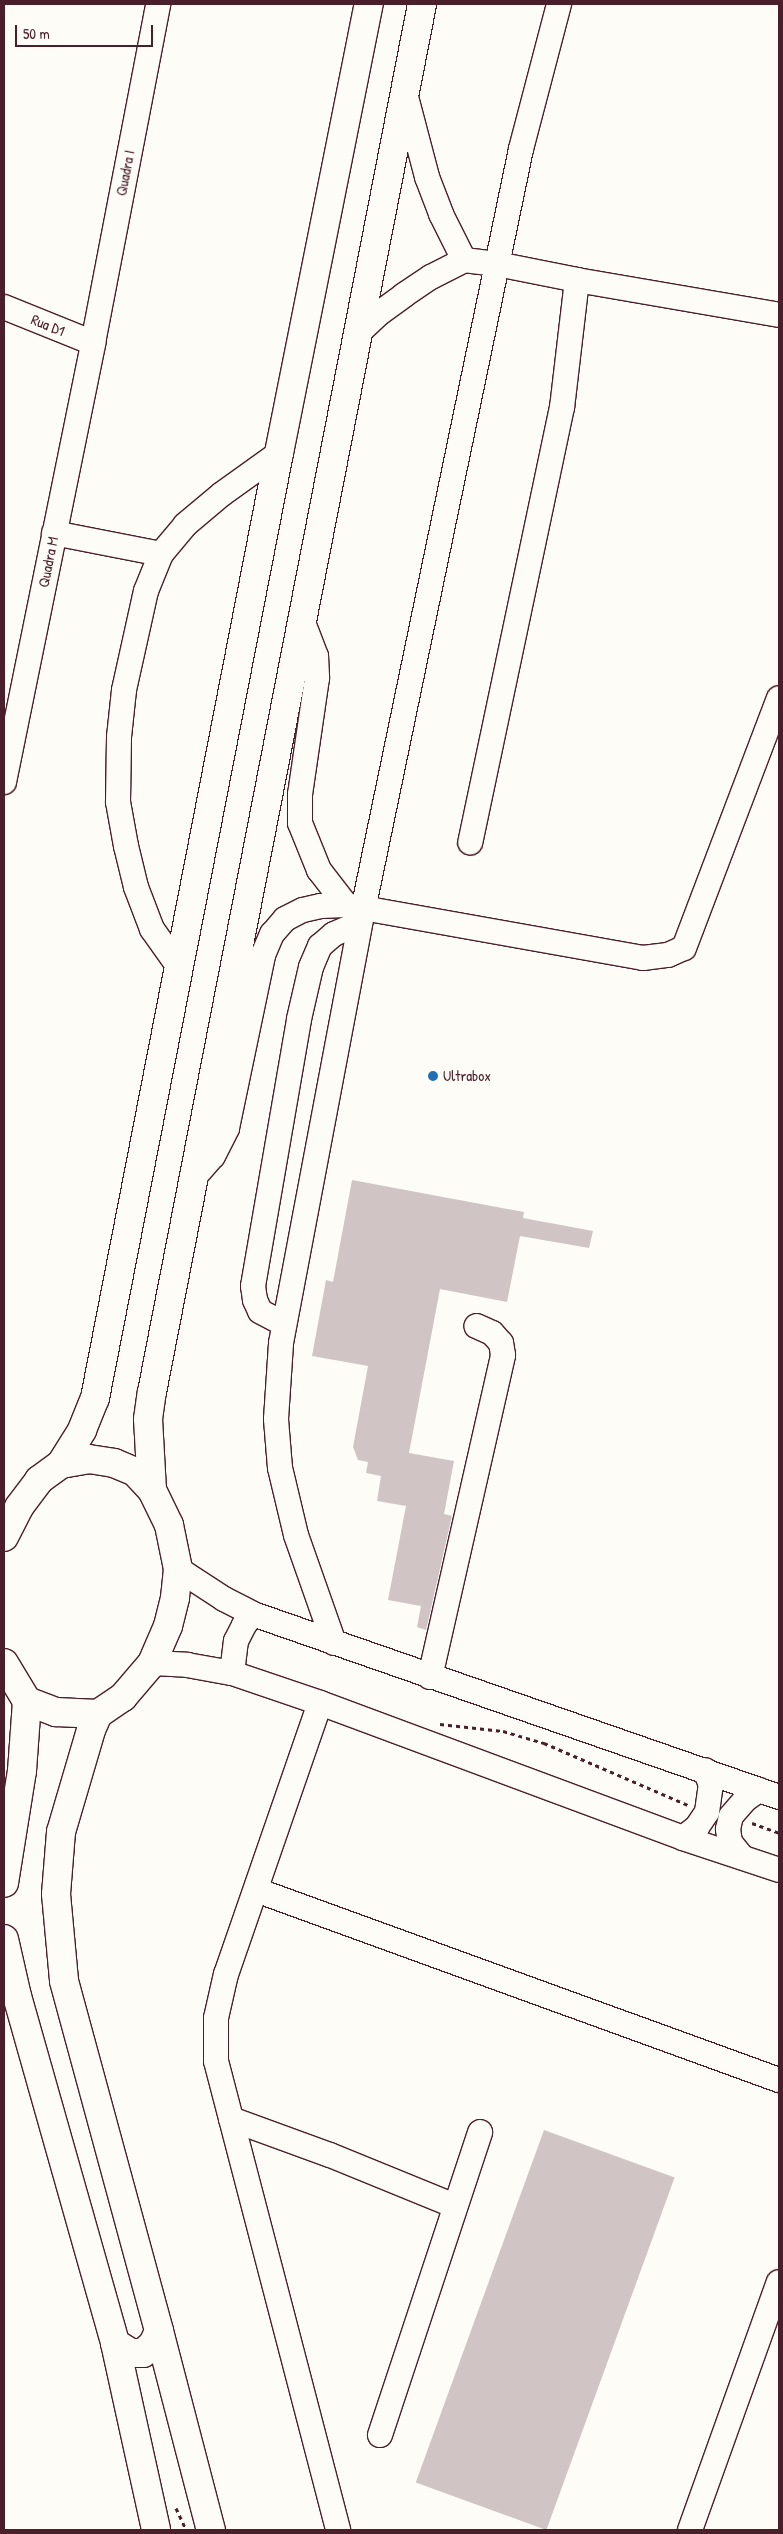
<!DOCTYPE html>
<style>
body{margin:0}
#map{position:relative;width:783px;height:2534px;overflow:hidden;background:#fdfcf7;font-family:"Patrick Hand",sans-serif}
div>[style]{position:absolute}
.building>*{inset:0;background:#d0c5c4;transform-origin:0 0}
.path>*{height:3px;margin-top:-1.5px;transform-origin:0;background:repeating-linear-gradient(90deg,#4a1f2b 0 4px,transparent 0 8px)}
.roads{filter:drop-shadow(1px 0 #4a1f2b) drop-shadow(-1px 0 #4a1f2b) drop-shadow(0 1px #4a1f2b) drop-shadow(0 -1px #4a1f2b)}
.minor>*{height:24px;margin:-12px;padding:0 12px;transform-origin:12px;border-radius:12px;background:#fdfcf7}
.major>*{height:28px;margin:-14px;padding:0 14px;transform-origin:14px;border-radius:14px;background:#fdfcf7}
.dots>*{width:14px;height:14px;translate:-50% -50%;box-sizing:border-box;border:2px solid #fdfcf7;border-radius:50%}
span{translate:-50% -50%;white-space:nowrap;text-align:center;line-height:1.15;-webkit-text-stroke:4.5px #fdfcf7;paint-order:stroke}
.street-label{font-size:15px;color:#4a1f2b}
.poi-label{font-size:15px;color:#4a1f2b}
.left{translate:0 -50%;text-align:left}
.frame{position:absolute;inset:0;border:5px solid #4a1f2b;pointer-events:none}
.scale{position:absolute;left:15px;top:25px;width:138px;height:22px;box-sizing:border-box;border:2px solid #4a1f2b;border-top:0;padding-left:6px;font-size:15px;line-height:18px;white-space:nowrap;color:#4a1f2b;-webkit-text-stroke:4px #fdfcf7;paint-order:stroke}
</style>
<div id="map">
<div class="building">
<i style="clip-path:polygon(352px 1180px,524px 1212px,523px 1218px,593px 1231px,589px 1248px,520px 1236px,507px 1302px,440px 1289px,409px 1453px,454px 1461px,444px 1514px,452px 1516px,426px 1630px,417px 1627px,421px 1606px,388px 1600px,406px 1506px,377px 1501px,381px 1476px,366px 1473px,368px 1462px,358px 1460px,353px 1447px,368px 1366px,312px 1356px,326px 1280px,333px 1282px)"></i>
<i style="left:544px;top:2130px;width:139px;height:375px;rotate:20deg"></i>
</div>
<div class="path">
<i style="left:440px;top:1724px;width:63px;rotate:6.3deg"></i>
<i style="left:503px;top:1731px;width:43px;rotate:16.3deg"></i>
<i style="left:544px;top:1743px;width:157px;rotate:23.3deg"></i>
<i style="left:752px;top:1823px;width:29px;rotate:20deg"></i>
<i style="left:176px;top:2508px;width:23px;rotate:65deg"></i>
</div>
<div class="roads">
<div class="minor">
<i style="left:405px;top:93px;width:87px;rotate:75.3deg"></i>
<i style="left:427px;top:177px;width:40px;rotate:69deg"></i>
<i style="left:441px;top:214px;width:51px;rotate:63.4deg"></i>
<i style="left:577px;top:280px;width:205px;rotate:9.8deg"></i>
<i style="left:4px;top:307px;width:96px;rotate:22deg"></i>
<i style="left:356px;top:335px;width:34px;rotate:-43deg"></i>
<i style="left:381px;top:312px;width:29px;rotate:-36deg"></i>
<i style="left:404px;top:295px;width:32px;rotate:-34deg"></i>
<i style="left:431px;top:277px;width:37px;rotate:-27deg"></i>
<i style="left:464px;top:260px;width:33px;rotate:7deg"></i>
<i style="left:497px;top:264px;width:82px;rotate:11.3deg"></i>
<i style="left:577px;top:280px;width:128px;rotate:96.7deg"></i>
<i style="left:562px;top:407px;width:445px;rotate:101.9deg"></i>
<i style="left:54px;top:533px;width:109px;rotate:11.1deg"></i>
<i style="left:301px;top:617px;width:42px;rotate:69deg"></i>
<i style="left:316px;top:656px;width:22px;rotate:87deg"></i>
<i style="left:317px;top:678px;width:117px;rotate:98.3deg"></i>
<i style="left:300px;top:794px;width:29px;rotate:90deg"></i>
<i style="left:300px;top:823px;width:51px;rotate:68deg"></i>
<i style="left:319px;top:870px;width:44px;rotate:52.4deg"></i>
<i style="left:4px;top:782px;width:448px;rotate:-78.5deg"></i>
<i style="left:93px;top:343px;width:345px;rotate:-79.1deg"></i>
<i style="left:179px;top:967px;width:47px;rotate:-125.4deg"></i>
<i style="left:152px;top:929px;width:45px;rotate:-110.9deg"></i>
<i style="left:136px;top:887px;width:42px;rotate:-103.7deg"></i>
<i style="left:126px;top:846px;width:45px;rotate:-100.3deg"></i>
<i style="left:118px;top:802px;width:65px;rotate:-89.1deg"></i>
<i style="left:119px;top:737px;width:47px;rotate:-83.9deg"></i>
<i style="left:124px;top:690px;width:101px;rotate:-77.5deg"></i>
<i style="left:146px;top:591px;width:40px;rotate:-68deg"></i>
<i style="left:161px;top:554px;width:38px;rotate:-50deg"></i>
<i style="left:185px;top:525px;width:48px;rotate:-40deg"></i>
<i style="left:222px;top:494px;width:70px;rotate:-35.7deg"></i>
<i style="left:191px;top:1181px;width:33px;rotate:-49deg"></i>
<i style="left:213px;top:1156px;width:31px;rotate:-63deg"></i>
<i style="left:227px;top:1128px;width:177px;rotate:-78.2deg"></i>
<i style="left:263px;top:955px;width:23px;rotate:-67deg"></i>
<i style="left:272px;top:934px;width:20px;rotate:-49deg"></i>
<i style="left:285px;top:919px;width:20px;rotate:-27deg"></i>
<i style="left:303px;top:910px;width:18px;rotate:-13deg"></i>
<i style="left:321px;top:906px;width:25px;rotate:-2deg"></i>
<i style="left:346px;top:905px;width:302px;rotate:10.1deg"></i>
<i style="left:643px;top:958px;width:25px;rotate:-7deg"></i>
<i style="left:668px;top:955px;width:17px;rotate:-24deg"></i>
<i style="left:684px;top:948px;width:267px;rotate:-69.2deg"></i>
<i style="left:284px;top:1324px;width:27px;rotate:-152deg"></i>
<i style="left:260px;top:1311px;width:12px;rotate:-114deg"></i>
<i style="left:255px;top:1300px;width:14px;rotate:-98deg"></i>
<i style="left:253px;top:1286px;width:271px;rotate:-80.2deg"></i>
<i style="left:299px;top:1019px;width:53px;rotate:-77deg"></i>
<i style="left:311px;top:967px;width:23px;rotate:-67deg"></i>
<i style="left:320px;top:946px;width:18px;rotate:-41deg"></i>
<i style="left:334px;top:934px;width:28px;rotate:-23deg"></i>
<i style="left:178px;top:1569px;width:55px;rotate:33.1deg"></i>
<i style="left:224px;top:1599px;width:33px;rotate:27deg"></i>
<i style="left:253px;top:1614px;width:557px;rotate:19.18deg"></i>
<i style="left:334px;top:1643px;width:114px;rotate:-109.4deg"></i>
<i style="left:296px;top:1535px;width:69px;rotate:-103.4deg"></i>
<i style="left:280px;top:1468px;width:49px;rotate:-94.7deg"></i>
<i style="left:276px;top:1419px;width:76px;rotate:-86.2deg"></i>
<i style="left:281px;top:1343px;width:441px;rotate:-79.3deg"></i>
<i style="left:363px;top:910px;width:777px;rotate:-78.27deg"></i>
<i style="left:521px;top:149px;width:150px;rotate:-75.3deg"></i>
<i style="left:152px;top:1663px;width:35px;rotate:3deg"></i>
<i style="left:187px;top:1665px;width:46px;rotate:10.1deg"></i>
<i style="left:232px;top:1673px;width:93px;rotate:18.8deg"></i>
<i style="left:320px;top:1703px;width:387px;rotate:20.4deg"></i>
<i style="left:683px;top:1838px;width:101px;rotate:18.4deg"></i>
<i style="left:232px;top:1673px;width:32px;rotate:-83deg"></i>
<i style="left:236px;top:1641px;width:18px;rotate:-63deg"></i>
<i style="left:244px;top:1625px;width:14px;rotate:-51deg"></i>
<i style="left:430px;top:1677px;width:330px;rotate:-77.2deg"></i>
<i style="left:503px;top:1355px;width:12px;rotate:-99deg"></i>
<i style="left:501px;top:1343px;width:13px;rotate:-132deg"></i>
<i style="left:492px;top:1333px;width:17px;rotate:-156deg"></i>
<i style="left:320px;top:1703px;width:287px;rotate:109.1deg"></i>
<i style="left:226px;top:1974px;width:45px;rotate:102.8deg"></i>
<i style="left:216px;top:2018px;width:43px;rotate:90deg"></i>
<i style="left:216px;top:2061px;width:485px;rotate:75.4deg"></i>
<i style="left:683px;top:1838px;width:18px;rotate:-38deg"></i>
<i style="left:697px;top:1827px;width:18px;rotate:-56deg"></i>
<i style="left:707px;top:1812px;width:27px;rotate:-82deg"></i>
<i style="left:711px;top:1785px;width:16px;rotate:-112deg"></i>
<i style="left:742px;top:1857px;width:19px;rotate:-129deg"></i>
<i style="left:730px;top:1842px;width:13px;rotate:-99deg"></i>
<i style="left:728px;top:1829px;width:13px;rotate:-77deg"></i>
<i style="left:731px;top:1816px;width:23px;rotate:-49deg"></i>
<i style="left:746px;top:1799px;width:16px;rotate:-35deg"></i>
<i style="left:256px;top:1890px;width:556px;rotate:19.97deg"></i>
<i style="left:231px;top:2119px;width:105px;rotate:20deg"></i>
<i style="left:330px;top:2155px;width:135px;rotate:22.2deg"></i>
<i style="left:380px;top:2435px;width:319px;rotate:-71.7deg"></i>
<i style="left:690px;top:2530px;width:263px;rotate:-70.3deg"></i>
</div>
<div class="major">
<i style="left:61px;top:1464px;width:28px;rotate:-10deg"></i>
<i style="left:89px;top:1459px;width:25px;rotate:9deg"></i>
<i style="left:114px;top:1463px;width:23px;rotate:23deg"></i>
<i style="left:135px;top:1472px;width:25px;rotate:47deg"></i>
<i style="left:152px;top:1490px;width:39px;rotate:64deg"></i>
<i style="left:169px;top:1525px;width:45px;rotate:78.4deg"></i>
<i style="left:178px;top:1569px;width:29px;rotate:96deg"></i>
<i style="left:175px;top:1598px;width:29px;rotate:104deg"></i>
<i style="left:168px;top:1626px;width:40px;rotate:113.4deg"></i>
<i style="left:152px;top:1663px;width:45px;rotate:130.5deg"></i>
<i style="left:123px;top:1697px;width:30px;rotate:146deg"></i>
<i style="left:98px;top:1714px;width:17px;rotate:114deg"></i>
<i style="left:91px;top:1730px;width:106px;rotate:106.4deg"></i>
<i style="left:61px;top:1832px;width:62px;rotate:94.6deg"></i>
<i style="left:56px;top:1894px;width:87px;rotate:84.7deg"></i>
<i style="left:64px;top:1981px;width:363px;rotate:74.8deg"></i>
<i style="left:159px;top:2331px;width:206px;rotate:75.4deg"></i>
<i style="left:152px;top:1490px;width:71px;rotate:-93.2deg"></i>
<i style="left:148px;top:1419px;width:27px;rotate:-82deg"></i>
<i style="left:152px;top:1392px;width:1414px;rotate:-78.99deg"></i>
<i style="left:4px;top:1537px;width:34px;rotate:-63deg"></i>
<i style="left:19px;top:1507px;width:34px;rotate:-53deg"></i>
<i style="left:39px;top:1480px;width:27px;rotate:-36deg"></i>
<i style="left:61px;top:1464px;width:40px;rotate:-58deg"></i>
<i style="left:82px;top:1430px;width:35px;rotate:-68deg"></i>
<i style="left:95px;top:1398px;width:963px;rotate:-78.98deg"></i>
<i style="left:279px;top:453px;width:458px;rotate:-78.7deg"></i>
<i style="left:4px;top:1663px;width:44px;rotate:58.8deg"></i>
<i style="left:27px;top:1701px;width:31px;rotate:21deg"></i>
<i style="left:56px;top:1712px;width:42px;rotate:2.7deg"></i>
<i style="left:4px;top:1883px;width:113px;rotate:-80.9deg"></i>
<i style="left:22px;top:1771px;width:70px;rotate:-85.9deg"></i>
<i style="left:4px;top:1939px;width:58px;rotate:77.2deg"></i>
<i style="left:17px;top:1996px;width:361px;rotate:74.2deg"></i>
<i style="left:115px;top:2343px;width:191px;rotate:77.6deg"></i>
<i style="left:115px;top:2343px;width:19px;rotate:32deg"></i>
<i style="left:131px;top:2353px;width:12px"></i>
<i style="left:143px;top:2353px;width:13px;rotate:-42deg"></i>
<i style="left:153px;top:2344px;width:14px;rotate:-65deg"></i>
</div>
</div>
<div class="dots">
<i style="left:433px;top:1076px;background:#1f6fb2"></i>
</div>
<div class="street-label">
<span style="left:125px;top:173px;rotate:-79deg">Quadra I</span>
<span style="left:48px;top:325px;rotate:22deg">Rua D1</span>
<span style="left:48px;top:562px;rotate:-79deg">Quadra M</span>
</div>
<div class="poi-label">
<span class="left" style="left:443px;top:1076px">Ultrabox</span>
</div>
<div class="frame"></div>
<div class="scale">50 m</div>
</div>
